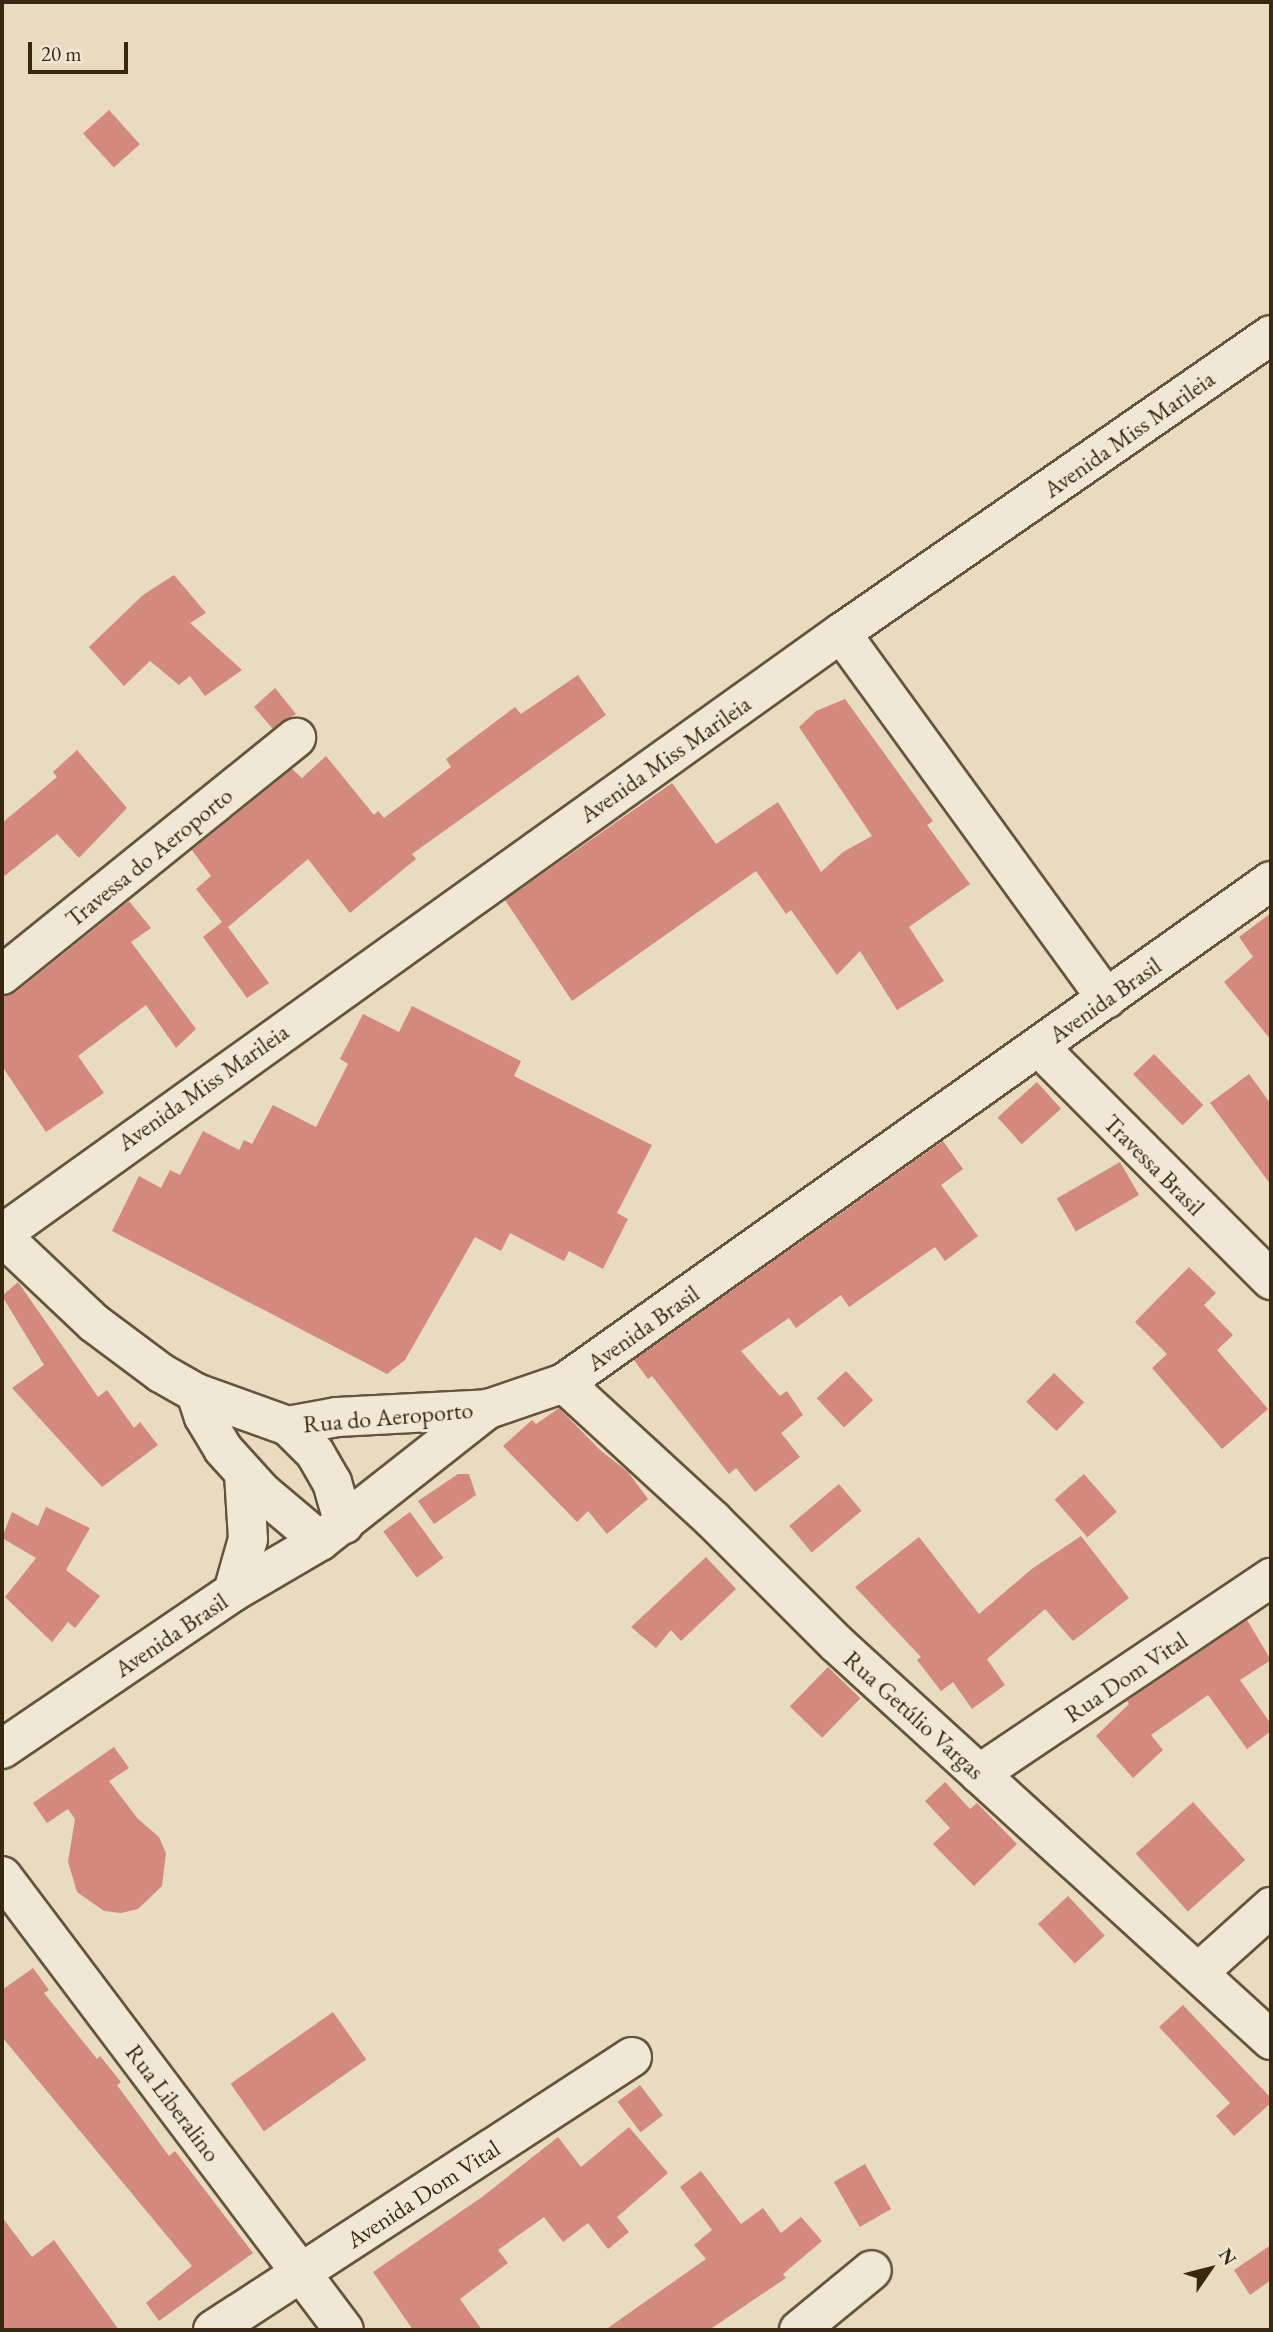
<!DOCTYPE html>
<meta charset="utf-8">
<style>
body{margin:0}
#map{position:relative;width:1273px;height:2332px;overflow:hidden;background:#e8dbbf;font-family:"EB Garamond",serif}
div>[style]{position:absolute}
.building>*{inset:0;background:#d38a7d;transform-origin:0 0}
.roads{filter:drop-shadow(2px 0 #65543d) drop-shadow(-2px 0 #65543d) drop-shadow(0 2px #65543d) drop-shadow(0 -2px #65543d)}
.minor>*{height:38px;margin:-19px;padding:0 19px;transform-origin:19px;border-radius:19px;background:#f0e8d5}
span{translate:-50% -50%;white-space:nowrap;text-align:center;line-height:1.15;-webkit-text-stroke:6px #f0e8d5;paint-order:stroke}
.street-label{font-size:24px;color:#392712}
.frame{position:absolute;inset:0;border:4px solid #392712;pointer-events:none}
.north{position:absolute;left:1175px;top:2234px;width:70px;height:70px;-webkit-text-stroke:5px #f0e8d5;paint-order:stroke;rotate:55deg;font-size:19px;font-weight:700;line-height:28px;text-align:center;color:#392712}
.north::after{content:'';display:block;margin:auto;width:24px;height:32px;background:#392712;clip-path:polygon(50% 0,100% 100%,50% 72%,0 100%)}
.scale{position:absolute;left:28px;top:42px;width:100px;height:32px;box-sizing:border-box;border:4px solid #392712;border-top:0;padding-left:9px;font-size:21px;line-height:24px;white-space:nowrap;color:#392712;-webkit-text-stroke:5px #f0e8d5;paint-order:stroke}
</style>
<div id="map">
<div class="building">
<i style="left:109px;top:110px;width:46px;height:35px;rotate:48deg"></i>
<i style="clip-path:polygon(174px 575px,206px 613px,190px 623px,242px 670px,205px 696px,190px 676px,179px 685px,150px 661px,124px 686px,89px 647px,143px 595px)"></i>
<i style="clip-path:polygon(578px 675px,606px 715px,412px 854px,416px 859px,350px 913px,308px 859px,228px 927px,269px 983px,247px 998px,203px 937px,222px 922px,196px 889px,211px 876px,192px 850px,292px 769px,302px 778px,326px 756px,374px 815px,378px 811px,384px 818px,451px 767px,446px 759px,515px 707px,521px 714px)"></i>
<i style="clip-path:polygon(275px 688px,296px 714px,273px 729px,254px 707px)"></i>
<i style="clip-path:polygon(845px 699px,933px 821px,927px 825px,970px 884px,909px 927px,944px 981px,897px 1010px,860px 951px,837px 975px,791px 910px,786px 914px,756px 871px,572px 1001px,505px 900px,672px 783px,716px 844px,778px 802px,821px 872px,843px 852px,872px 836px,799px 727px,816px 711px)"></i>
<i style="clip-path:polygon(77px 750px,127px 808px,79px 858px,57px 834px,2px 878px,2px 823px,57px 777px,53px 772px)"></i>
<i style="clip-path:polygon(129px 901px,151px 928px,131px 942px,196px 1029px,176px 1048px,146px 1005px,78px 1056px,104px 1093px,46px 1132px,2px 1066px,2px 996px,16px 992px)"></i>
<i style="clip-path:polygon(1271px 913px,1271px 1040px,1224px 982px,1253px 957px,1239px 937px)"></i>
<i style="clip-path:polygon(412px 1006px,521px 1061px,514px 1076px,652px 1145px,617px 1213px,628px 1219px,603px 1269px,569px 1251px,564px 1261px,510px 1233px,501px 1251px,475px 1237px,405px 1360px,387px 1374px,112px 1231px,139px 1176px,161px 1188px,170px 1170px,180px 1175px,203px 1131px,239px 1150px,244px 1140px,252px 1144px,273px 1105px,316px 1127px,348px 1064px,340px 1059px,363px 1014px,399px 1032px)"></i>
<i style="left:1154px;top:1054px;width:71px;height:29px;rotate:46deg"></i>
<i style="clip-path:polygon(1249px 1074px,1271px 1104px,1271px 1185px,1210px 1103px)"></i>
<i style="left:1037px;top:1082px;width:36px;height:53px;rotate:48deg"></i>
<i style="clip-path:polygon(943px 1141px,963px 1169px,941px 1185px,978px 1236px,945px 1261px,935px 1247px,849px 1307px,841px 1295px,796px 1328px,789px 1318px,741px 1351px,780px 1396px,787px 1391px,803px 1415px,781px 1433px,800px 1457px,755px 1492px,736px 1468px,729px 1474px,652px 1376px,648px 1379px,634px 1360px)"></i>
<i style="left:1120px;top:1162px;width:38px;height:73px;rotate:60deg"></i>
<i style="clip-path:polygon(1189px 1267px,1216px 1293px,1204px 1305px,1233px 1335px,1217px 1350px,1268px 1409px,1222px 1449px,1152px 1368px,1167px 1354px,1135px 1322px)"></i>
<i style="clip-path:polygon(18px 1282px,98px 1397px,107px 1390px,134px 1428px,140px 1422px,158px 1445px,102px 1487px,12px 1388px,44px 1365px,2px 1296px)"></i>
<i style="left:846px;top:1371px;width:40px;height:40px;rotate:47deg"></i>
<i style="left:1054px;top:1373px;width:42px;height:40px;rotate:44deg"></i>
<i style="clip-path:polygon(559px 1408px,600px 1450px,628px 1472px,648px 1499px,607px 1534px,588px 1511px,577px 1522px,503px 1446px,532px 1420px,536px 1424px)"></i>
<i style="clip-path:polygon(458px 1474px,469px 1474px,476px 1495px,434px 1524px,418px 1501px)"></i>
<i style="left:1084px;top:1474px;width:50px;height:39px;rotate:49deg"></i>
<i style="left:839px;top:1484px;width:35px;height:65px;rotate:50deg"></i>
<i style="clip-path:polygon(46px 1507px,90px 1528px,66px 1570px,100px 1596px,75px 1628px,68px 1622px,52px 1642px,5px 1597px,36px 1558px,2px 1538px,12px 1512px,38px 1526px)"></i>
<i style="left:410px;top:1512px;width:57px;height:33px;rotate:54deg"></i>
<i style="clip-path:polygon(1081px 1536px,1129px 1598px,1073px 1641px,1045px 1609px,987px 1659px,1005px 1685px,972px 1709px,953px 1682px,941px 1691px,917px 1660px,921px 1657px,855px 1587px,919px 1537px,979px 1614px,1033px 1568px)"></i>
<i style="clip-path:polygon(706px 1557px,736px 1589px,681px 1641px,671px 1630px,656px 1648px,631px 1627px)"></i>
<i style="clip-path:polygon(1247px 1620px,1271px 1660px,1240px 1680px,1271px 1724px,1271px 1731px,1247px 1749px,1208px 1695px,1151px 1735px,1163px 1750px,1133px 1778px,1096px 1736px,1129px 1704px,1127px 1701px)"></i>
<i style="left:828px;top:1667px;width:45px;height:55px;rotate:44deg"></i>
<i style="clip-path:polygon(114px 1747px,129px 1768px,109px 1781px,138px 1819px,159px 1837px,166px 1853px,162px 1886px,138px 1909px,121px 1913px,104px 1911px,77px 1892px,68px 1862px,75px 1819px,68px 1809px,47px 1823px,33px 1803px)"></i>
<i style="clip-path:polygon(945px 1782px,970px 1809px,977px 1803px,1017px 1844px,974px 1886px,933px 1844px,950px 1828px,925px 1801px)"></i>
<i style="left:1193px;top:1802px;width:78px;height:77px;rotate:48deg"></i>
<i style="left:1068px;top:1896px;width:54px;height:41px;rotate:47deg"></i>
<i style="clip-path:polygon(33px 1968px,49px 1990px,44px 1993px,97px 2059px,100px 2056px,121px 2082px,117px 2085px,169px 2156px,175px 2151px,253px 2253px,159px 2321px,146px 2303px,192px 2266px,2px 2037px,2px 1990px)"></i>
<i style="clip-path:polygon(1183px 2005px,1271px 2098px,1271px 2103px,1234px 2136px,1216px 2116px,1230px 2103px,1159px 2027px)"></i>
<i style="left:333px;top:2012px;width:58px;height:125px;rotate:55deg"></i>
<i style="left:640px;top:2085px;width:38px;height:28px;rotate:53deg"></i>
<i style="clip-path:polygon(629px 2127px,668px 2173px,617px 2217px,629px 2232px,608px 2249px,588px 2223px,563px 2242px,544px 2217px,498px 2250px,508px 2263px,460px 2299px,482px 2330px,413px 2330px,373px 2272px,482px 2197px,558px 2137px,581px 2167px)"></i>
<i style="left:865px;top:2164px;width:52px;height:36px;rotate:60deg"></i>
<i style="clip-path:polygon(701px 2171px,741px 2224px,763px 2208px,781px 2233px,801px 2217px,822px 2241px,783px 2274px,786px 2278px,709px 2330px,605px 2330px,706px 2259px,694px 2245px,712px 2230px,680px 2187px)"></i>
<i style="clip-path:polygon(2px 2217px,32px 2257px,54px 2240px,119px 2330px,2px 2330px)"></i>
<i style="clip-path:polygon(1271px 2245px,1271px 2280px,1250px 2295px,1234px 2270px)"></i>
</div>
<div class="roads">
<div class="minor">
<i style="left:841px;top:633px;width:452px;rotate:54deg"></i>
<i style="left:2px;top:975px;width:378px;rotate:-38.9deg"></i>
<i style="left:1039px;top:1047px;width:329px;rotate:45.1deg"></i>
<i style="left:2px;top:1234px;width:1032px;rotate:-35.62deg"></i>
<i style="left:841px;top:633px;width:523px;rotate:-34.72deg"></i>
<i style="left:2px;top:1236px;width:127px;rotate:43.4deg"></i>
<i style="left:94px;top:1323px;width:84px;rotate:36.7deg"></i>
<i style="left:161px;top:1373px;width:40px;rotate:29.7deg"></i>
<i style="left:196px;top:1393px;width:98px;rotate:19.7deg"></i>
<i style="left:288px;top:1426px;width:38px;rotate:45deg"></i>
<i style="left:315px;top:1453px;width:34px;rotate:60deg"></i>
<i style="left:332px;top:1482px;width:44px;rotate:74.1deg"></i>
<i style="left:564px;top:1383px;width:202px;rotate:42.6deg"></i>
<i style="left:713px;top:1520px;width:174px;rotate:45deg"></i>
<i style="left:836px;top:1643px;width:589px;rotate:42.38deg"></i>
<i style="left:196px;top:1393px;width:25px;rotate:72deg"></i>
<i style="left:204px;top:1417px;width:37px;rotate:59deg"></i>
<i style="left:223px;top:1449px;width:58px;rotate:47.8deg"></i>
<i style="left:262px;top:1492px;width:76px;rotate:40.2deg"></i>
<i style="left:288px;top:1426px;width:50px;rotate:-10.4deg"></i>
<i style="left:337px;top:1417px;width:151px;rotate:-3deg"></i>
<i style="left:233px;top:1592px;width:55px;rotate:-74.2deg"></i>
<i style="left:248px;top:1539px;width:66px;rotate:-93.5deg"></i>
<i style="left:2px;top:1749px;width:279px;rotate:-34.2deg"></i>
<i style="left:233px;top:1592px;width:101px;rotate:-30.4deg"></i>
<i style="left:320px;top:1541px;width:214px;rotate:-38.2deg"></i>
<i style="left:488px;top:1409px;width:80px;rotate:-18.9deg"></i>
<i style="left:564px;top:1383px;width:867px;rotate:-35.38deg"></i>
<i style="left:979px;top:1774px;width:352px;rotate:-33.9deg"></i>
<i style="left:2px;top:1876px;width:568px;rotate:53.01deg"></i>
<i style="left:1200px;top:1971px;width:96px;rotate:-42deg"></i>
<i style="left:213px;top:2330px;width:500px;rotate:-33.09deg"></i>
<i style="left:799px;top:2330px;width:94px;rotate:-39.4deg"></i>
</div>
</div>
<div class="street-label">
<span style="left:1129px;top:434px;rotate:-35deg">Avenida Miss Marileia</span>
<span style="left:665px;top:759px;rotate:-35deg">Avenida Miss Marileia</span>
<span style="left:149px;top:857px;rotate:-39deg">Travessa do Aeroporto</span>
<span style="left:1105px;top:1000px;rotate:-35deg">Avenida Brasil</span>
<span style="left:203px;top:1087px;rotate:-35deg">Avenida Miss Marileia</span>
<span style="left:1154px;top:1165px;rotate:45deg">Travessa Brasil</span>
<span style="left:643px;top:1328px;rotate:-35deg">Avenida Brasil</span>
<span style="left:388px;top:1417px;rotate:-5deg">Rua do Aeroporto</span>
<span style="left:171px;top:1635px;rotate:-34deg">Avenida Brasil</span>
<span style="left:1126px;top:1677px;rotate:-34deg">Rua Dom Vital</span>
<span style="left:914px;top:1715px;rotate:42deg">Rua Getúlio Vargas</span>
<span style="left:173px;top:2103px;rotate:53deg">Rua Liberalino</span>
<span style="left:423px;top:2194px;rotate:-33deg">Avenida Dom Vital</span>
</div>
<div class="frame"></div>
<div class="north">N</div>
<div class="scale">20 m</div>
</div>
